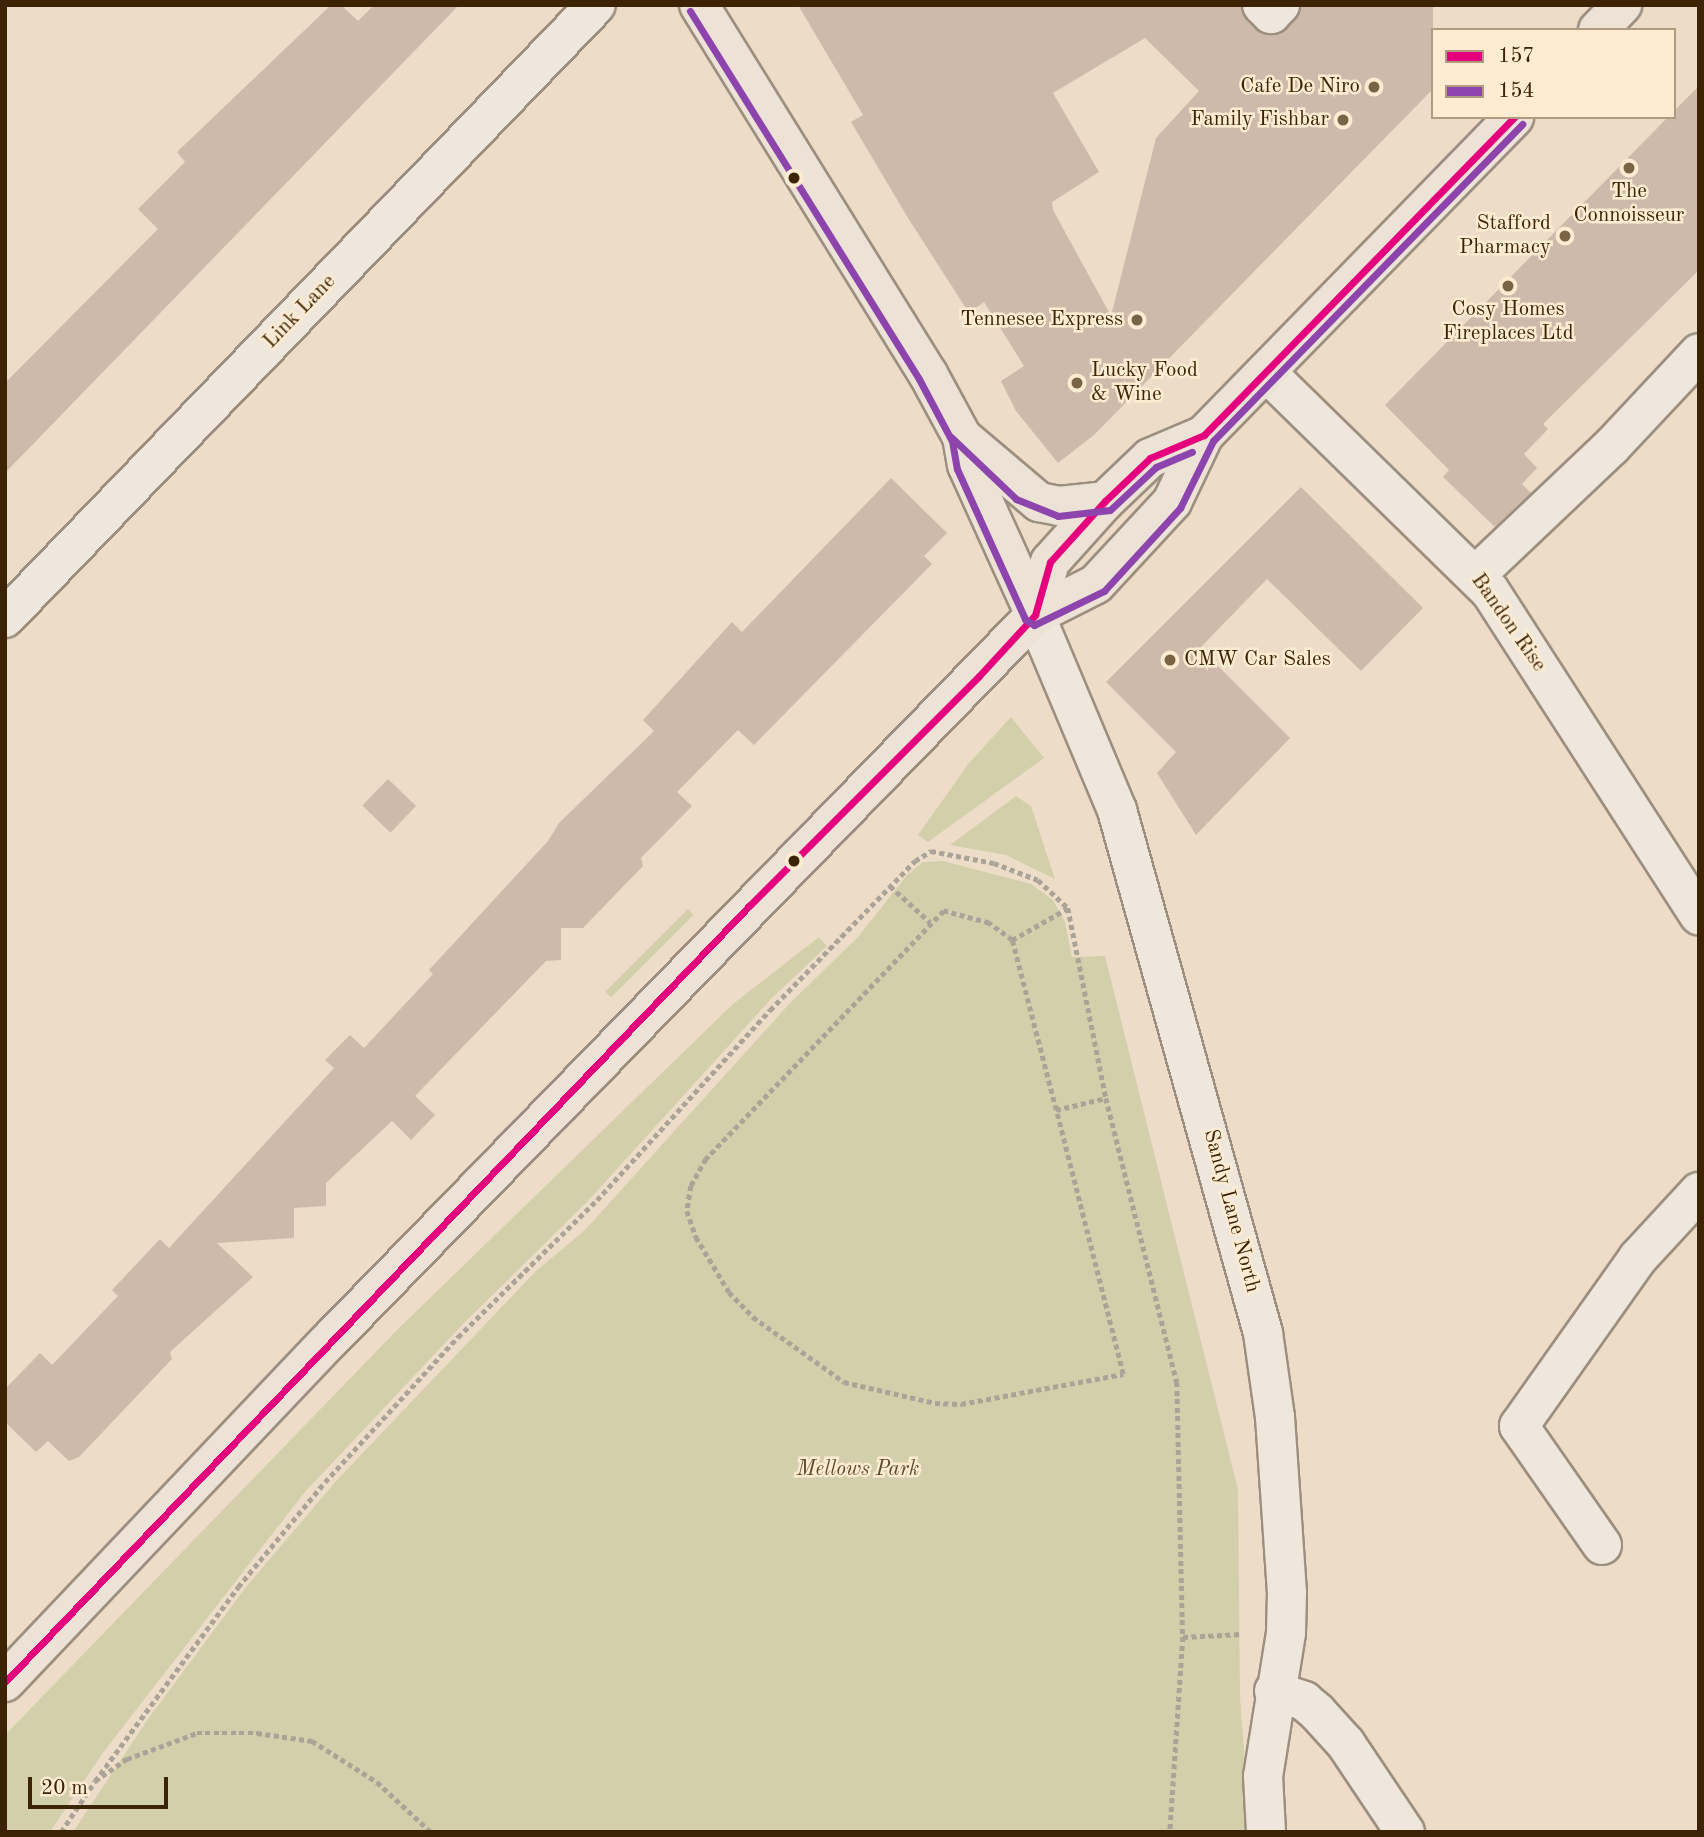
<!DOCTYPE html>
<style>
body{margin:0}
#map{position:relative;width:1704px;height:1837px;overflow:hidden;background:#edddc8;font-family:"Old Standard TT",serif}
div>[style]{position:absolute}
.green>*{inset:0;background:#d2cfaa;transform-origin:0 0}
.building>*{inset:0;background:#cebaaa;transform-origin:0 0}
.path>*{height:4.5px;margin-top:-2.25px;transform-origin:0;background:repeating-linear-gradient(90deg,#aca398 0 5px,transparent 0 8.5px)}
.roads{filter:drop-shadow(2px 0 #9c8f7f) drop-shadow(-2px 0 #9c8f7f) drop-shadow(0 2px #9c8f7f) drop-shadow(0 -2px #9c8f7f)}
.minor>*{height:38px;margin:-19px;padding:0 19px;transform-origin:19px;border-radius:19px;background:#efe7dc}
.major>*{height:38px;margin:-19px;padding:0 19px;transform-origin:19px;border-radius:19px;background:#ece3d6}
.bus-1>*{height:7px;margin:-3.5px;padding:0 3.5px;transform-origin:3.5px;border-radius:3.5px;background:#e5007d}
.bus-2>*{height:7px;margin:-3.5px;padding:0 3.5px;transform-origin:3.5px;border-radius:3.5px;background:#8e44ad}
.dots>*{width:19px;height:19px;translate:-50% -50%;box-sizing:border-box;border:4px solid #fdebd2;border-radius:50%}
span{translate:-50% -50%;white-space:nowrap;text-align:center;line-height:1.15;-webkit-text-stroke:5px #fdebd2;paint-order:stroke}
.poi-label{font-size:21px;color:#3c2303}
.right{translate:-100% -50%;text-align:right}
.left{translate:0 -50%;text-align:left}
.street-label{font-size:21px;color:#3c2303}
.park-label{font-size:21px;color:#5c4b27;font-style:italic}
.frame{position:absolute;inset:0;border:7px solid #3c2303;pointer-events:none}
.legend{position:absolute;left:1431px;top:28px;width:245px;height:91px;box-sizing:border-box;background:#fdebd2;border:2px solid #b09b7f;margin:0;padding:9px 12px;list-style:none;font-size:21px;color:#3c2303}
.legend li{display:flex;align-items:center;gap:14px;height:35px}
.legend b{width:35px;border:2px solid #b09b7f}
.scale{position:absolute;left:28px;top:1777px;width:140px;height:32px;box-sizing:border-box;border:4px solid #3c2303;border-top:0;padding-left:9px;font-size:21px;line-height:24px;white-space:nowrap;color:#3c2303;-webkit-text-stroke:5px #fdebd2;paint-order:stroke}
</style>
<div id="map">
<div class="green">
<i style="clip-path:polygon(1011px 717px,1044px 758px,928px 842px,918px 835px,969px 763px)"></i>
<i style="clip-path:polygon(1016px 796px,1031px 806px,1055px 879px,1006px 855px,950px 845px)"></i>
<i style="clip-path:polygon(943px 861px,1031px 884px,1053px 900px,1065px 922px,1072px 957px,1105px 956px,1238px 1490px,1240px 1697px,1250px 1832px,73px 1832px,148px 1719px,246px 1587px,337px 1480px,536px 1271px,585px 1230px,790px 1003px,858px 937px,907px 875px,923px 862px)"></i>
<i style="left:688px;top:909px;width:8px;height:117px;rotate:45deg"></i>
<i style="clip-path:polygon(819px 937px,827px 946px,771px 999px,587px 1202px,463px 1324px,304px 1493px,102px 1754px,50px 1832px,10px 1832px,5px 1828px,5px 1735px,397px 1330px,733px 1004px)"></i>
</div>
<div class="building">
<i style="clip-path:polygon(331px 5px,341px 5px,358px 21px,374px 5px,459px 5px,5px 473px,5px 383px,158px 229px,138px 209px,185px 162px,177px 152px)"></i>
<i style="clip-path:polygon(evenodd,798px 5px,1241px 5px,1247px 20px,1266px 35px,1286px 29px,1301px 5px,1433px 5px,1433px 89px,1094px 435px,1058px 463px,1016px 411px,1001px 381px,1024px 366px,984px 302px,969px 313px,908px 218px,851px 122px,863px 115px,798px 5px,1145px 38px,1199px 91px,1156px 138px,1111px 316px,1053px 210px,1052px 202px,1099px 172px,1053px 93px,1145px 38px)"></i>
<i style="clip-path:polygon(1699px 86px,1699px 270px,1543px 424px,1548px 429px,1524px 454px,1537px 468px,1522px 484px,1531px 493px,1495px 527px,1443px 477px,1449px 470px,1385px 405px,1668px 117px,1674px 117px,1674px 111px)"></i>
<i style="clip-path:polygon(891px 478px,947px 533px,924px 556px,932px 564px,754px 745px,738px 730px,677px 792px,692px 806px,641px 858px,643px 866px,583px 928px,561px 928px,561px 960px,546px 961px,415px 1096px,435px 1115px,411px 1140px,392px 1121px,326px 1183px,326px 1206px,294px 1208px,294px 1238px,217px 1243px,253px 1277px,170px 1352px,172px 1359px,79px 1457px,69px 1461px,48px 1441px,36px 1452px,5px 1422px,5px 1389px,40px 1353px,52px 1365px,118px 1296px,112px 1290px,160px 1239px,169px 1248px,334px 1068px,325px 1060px,350px 1035px,364px 1048px,433px 974px,429px 970px,548px 841px,559px 823px,654px 731px,643px 720px,732px 622px,742px 632px)"></i>
<i style="clip-path:polygon(1301px 487px,1423px 608px,1361px 671px,1267px 579px,1200px 648px,1290px 738px,1196px 835px,1157px 773px,1176px 752px,1106px 682px)"></i>
<i style="left:388px;top:779px;width:39px;height:37px;rotate:44deg"></i>
</div>
<div class="path">
<i style="left:890px;top:886px;width:54px;rotate:42deg"></i>
<i style="left:1012px;top:940px;width:64px;rotate:-29.7deg"></i>
<i style="left:1056px;top:1110px;width:176px;rotate:-104.5deg"></i>
<i style="left:1012px;top:940px;width:29px;rotate:-144deg"></i>
<i style="left:989px;top:923px;width:47px;rotate:-165.1deg"></i>
<i style="left:944px;top:911px;width:344px;rotate:133.8deg"></i>
<i style="left:706px;top:1159px;width:31px;rotate:119deg"></i>
<i style="left:691px;top:1186px;width:25px;rotate:99deg"></i>
<i style="left:687px;top:1211px;width:28px;rotate:71deg"></i>
<i style="left:696px;top:1237px;width:64px;rotate:59deg"></i>
<i style="left:729px;top:1292px;width:35px;rotate:46deg"></i>
<i style="left:753px;top:1317px;width:112px;rotate:35.5deg"></i>
<i style="left:844px;top:1382px;width:93px;rotate:13deg"></i>
<i style="left:935px;top:1403px;width:26px;rotate:2deg"></i>
<i style="left:961px;top:1404px;width:165px;rotate:-10.5deg"></i>
<i style="left:1123px;top:1374px;width:272px;rotate:-104.2deg"></i>
<i style="left:1056px;top:1110px;width:51px;rotate:-13.5deg"></i>
<i style="left:1183px;top:1637px;width:59px;rotate:-2.9deg"></i>
<i style="left:95px;top:1781px;width:241px;rotate:-53.6deg"></i>
<i style="left:238px;top:1587px;width:136px;rotate:-50.4deg"></i>
<i style="left:325px;top:1482px;width:197px;rotate:-47.5deg"></i>
<i style="left:458px;top:1337px;width:195px;rotate:-44.6deg"></i>
<i style="left:597px;top:1200px;width:257px;rotate:-47.7deg"></i>
<i style="left:770px;top:1010px;width:208px;rotate:-45.8deg"></i>
<i style="left:915px;top:861px;width:19px;rotate:-32deg"></i>
<i style="left:931px;top:851px;width:64px;rotate:10.8deg"></i>
<i style="left:994px;top:863px;width:47px;rotate:21.1deg"></i>
<i style="left:1038px;top:880px;width:41px;rotate:43deg"></i>
<i style="left:1068px;top:908px;width:194px;rotate:78.7deg"></i>
<i style="left:1106px;top:1098px;width:293px;rotate:76deg"></i>
<i style="left:1177px;top:1382px;width:255px;rotate:88.7deg"></i>
<i style="left:1183px;top:1637px;width:195px;rotate:93.8deg"></i>
<i style="left:61px;top:1832px;width:61px;rotate:-56.3deg"></i>
<i style="left:95px;top:1781px;width:39px;rotate:-35deg"></i>
<i style="left:127px;top:1759px;width:75px;rotate:-20.4deg"></i>
<i style="left:197px;top:1733px;width:60px"></i>
<i style="left:257px;top:1733px;width:56px;rotate:8.3deg"></i>
<i style="left:312px;top:1741px;width:77px;rotate:32.2deg"></i>
<i style="left:377px;top:1782px;width:74px;rotate:42.8deg"></i>
</div>
<div class="roads">
<div class="minor">
<i style="left:1262px;top:5px;width:13px;rotate:45deg"></i>
<i style="left:1271px;top:14px;width:13px;rotate:-45deg"></i>
<i style="left:1266px;top:372px;width:313px;rotate:44.4deg"></i>
<i style="left:1490px;top:591px;width:386px;rotate:57.2deg"></i>
<i style="left:1476px;top:575px;width:187px;rotate:-43.5deg"></i>
<i style="left:1612px;top:446px;width:127px;rotate:-46.9deg"></i>
<i style="left:1035px;top:615px;width:212px;rotate:67.2deg"></i>
<i style="left:1117px;top:810px;width:543px;rotate:74.4deg"></i>
<i style="left:1263px;top:1333px;width:85px;rotate:81.9deg"></i>
<i style="left:1275px;top:1417px;width:175px;rotate:86.1deg"></i>
<i style="left:1287px;top:1592px;width:41px;rotate:91.4deg"></i>
<i style="left:1286px;top:1633px;width:145px;rotate:99.1deg"></i>
<i style="left:1263px;top:1776px;width:56px;rotate:86.9deg"></i>
<i style="left:5px;top:618px;width:851px;rotate:-46.05deg"></i>
<i style="left:1602px;top:1545px;width:145px;rotate:-124.9deg"></i>
<i style="left:1519px;top:1426px;width:206px;rotate:-54.7deg"></i>
<i style="left:1638px;top:1258px;width:90px;rotate:-47.3deg"></i>
<i style="left:1274px;top:1691px;width:32px;rotate:18deg"></i>
<i style="left:1304px;top:1701px;width:17px;rotate:40deg"></i>
<i style="left:1317px;top:1712px;width:43px;rotate:47.8deg"></i>
<i style="left:1346px;top:1744px;width:106px;rotate:56.2deg"></i>
</div>
<div class="major">
<i style="left:699px;top:5px;width:434px;rotate:58.2deg"></i>
<i style="left:928px;top:374px;width:72px;rotate:61.6deg"></i>
<i style="left:962px;top:437px;width:28px;rotate:80deg"></i>
<i style="left:967px;top:465px;width:165px;rotate:65.6deg"></i>
<i style="left:1598px;top:30px;width:35px;rotate:-46deg"></i>
<i style="left:962px;top:437px;width:101px;rotate:40.2deg"></i>
<i style="left:1039px;top:502px;width:20px;rotate:11deg"></i>
<i style="left:1059px;top:506px;width:46px;rotate:-6.2deg"></i>
<i style="left:1035px;top:615px;width:55px;rotate:-74.2deg"></i>
<i style="left:1050px;top:562px;width:82px;rotate:-48deg"></i>
<i style="left:1105px;top:501px;width:62px;rotate:-43.7deg"></i>
<i style="left:1150px;top:458px;width:59px;rotate:-23.1deg"></i>
<i style="left:5px;top:1682px;width:469px;rotate:-46.5deg"></i>
<i style="left:328px;top:1342px;width:1014px;rotate:-45.8deg"></i>
<i style="left:1035px;top:615px;width:68px;rotate:-26.9deg"></i>
<i style="left:1096px;top:584px;width:112px;rotate:-47.2deg"></i>
<i style="left:1172px;top:502px;width:74px;rotate:-64.5deg"></i>
<i style="left:1204px;top:435px;width:444px;rotate:-45.7deg"></i>
</div>
</div>
<div class="bus-1">
<i style="left:5px;top:1682px;width:1075px;rotate:-46.21deg"></i>
<i style="left:749px;top:906px;width:325px;rotate:-45deg"></i>
<i style="left:979px;top:676px;width:83px;rotate:-47.4deg"></i>
<i style="left:1035px;top:615px;width:55px;rotate:-74.2deg"></i>
<i style="left:1050px;top:562px;width:82px;rotate:-48deg"></i>
<i style="left:1105px;top:501px;width:62px;rotate:-43.7deg"></i>
<i style="left:1150px;top:458px;width:59px;rotate:-23.1deg"></i>
<i style="left:1204px;top:435px;width:444px;rotate:-45.7deg"></i>
</div>
<div class="bus-2">
<i style="left:690px;top:11px;width:433px;rotate:58.1deg"></i>
<i style="left:919px;top:379px;width:70px;rotate:62deg"></i>
<i style="left:952px;top:441px;width:28px;rotate:80deg"></i>
<i style="left:957px;top:469px;width:165px;rotate:65.6deg"></i>
<i style="left:1025px;top:619px;width:11px;rotate:34deg"></i>
<i style="left:1034px;top:625px;width:78px;rotate:-25.9deg"></i>
<i style="left:1104px;top:591px;width:113px;rotate:-47.5deg"></i>
<i style="left:1180px;top:508px;width:75px;rotate:-63.8deg"></i>
<i style="left:1213px;top:441px;width:443px;rotate:-45.7deg"></i>
<i style="left:951px;top:437px;width:90px;rotate:43.6deg"></i>
<i style="left:1016px;top:499px;width:45px;rotate:22deg"></i>
<i style="left:1058px;top:516px;width:52px;rotate:-6.6deg"></i>
<i style="left:1110px;top:510px;width:63px;rotate:-43.1deg"></i>
<i style="left:1156px;top:467px;width:39px;rotate:-23deg"></i>
</div>
<div class="dots">
<i style="left:1374px;top:87px;background:#7a6448"></i>
<i style="left:1343px;top:120px;background:#7a6448"></i>
<i style="left:1629px;top:168px;background:#7a6448"></i>
<i style="left:794px;top:178px;background:#3c2303"></i>
<i style="left:1565px;top:236px;background:#7a6448"></i>
<i style="left:1508px;top:286px;background:#7a6448"></i>
<i style="left:1137px;top:320px;background:#7a6448"></i>
<i style="left:1077px;top:383px;background:#7a6448"></i>
<i style="left:1170px;top:660px;background:#7a6448"></i>
<i style="left:794px;top:861px;background:#3c2303"></i>
</div>
<div class="poi-label">
<span class="right" style="left:1360px;top:87px">Cafe De Niro</span>
<span class="right" style="left:1329px;top:120px">Family Fishbar</span>
<span style="left:1629px;top:204px">The<br>Connoisseur</span>
<span class="right" style="left:1551px;top:236px">Stafford<br>Pharmacy</span>
<span style="left:1508px;top:322px">Cosy Homes<br>Fireplaces Ltd</span>
<span class="right" style="left:1123px;top:320px">Tennesee Express</span>
<span class="left" style="left:1091px;top:383px">Lucky Food<br>&amp; Wine</span>
<span class="left" style="left:1184px;top:660px">CMW Car Sales</span>
</div>
<div class="street-label">
<span style="left:300px;top:312px;rotate:-46deg">Link Lane</span>
<span style="left:1508px;top:623px;rotate:55deg">Bandon Rise</span>
<span style="left:1231px;top:1211px;rotate:75deg">Sandy Lane North</span>
</div>
<div class="park-label">
<span style="left:858px;top:1470px">Mellows Park</span>
</div>
<div class="frame"></div>
<ul class="legend">
<li><b style="height:9px;background:#e5007d"></b>157</li>
<li><b style="height:9px;background:#8e44ad"></b>154</li>
</ul>
<div class="scale">20 m</div>
</div>
